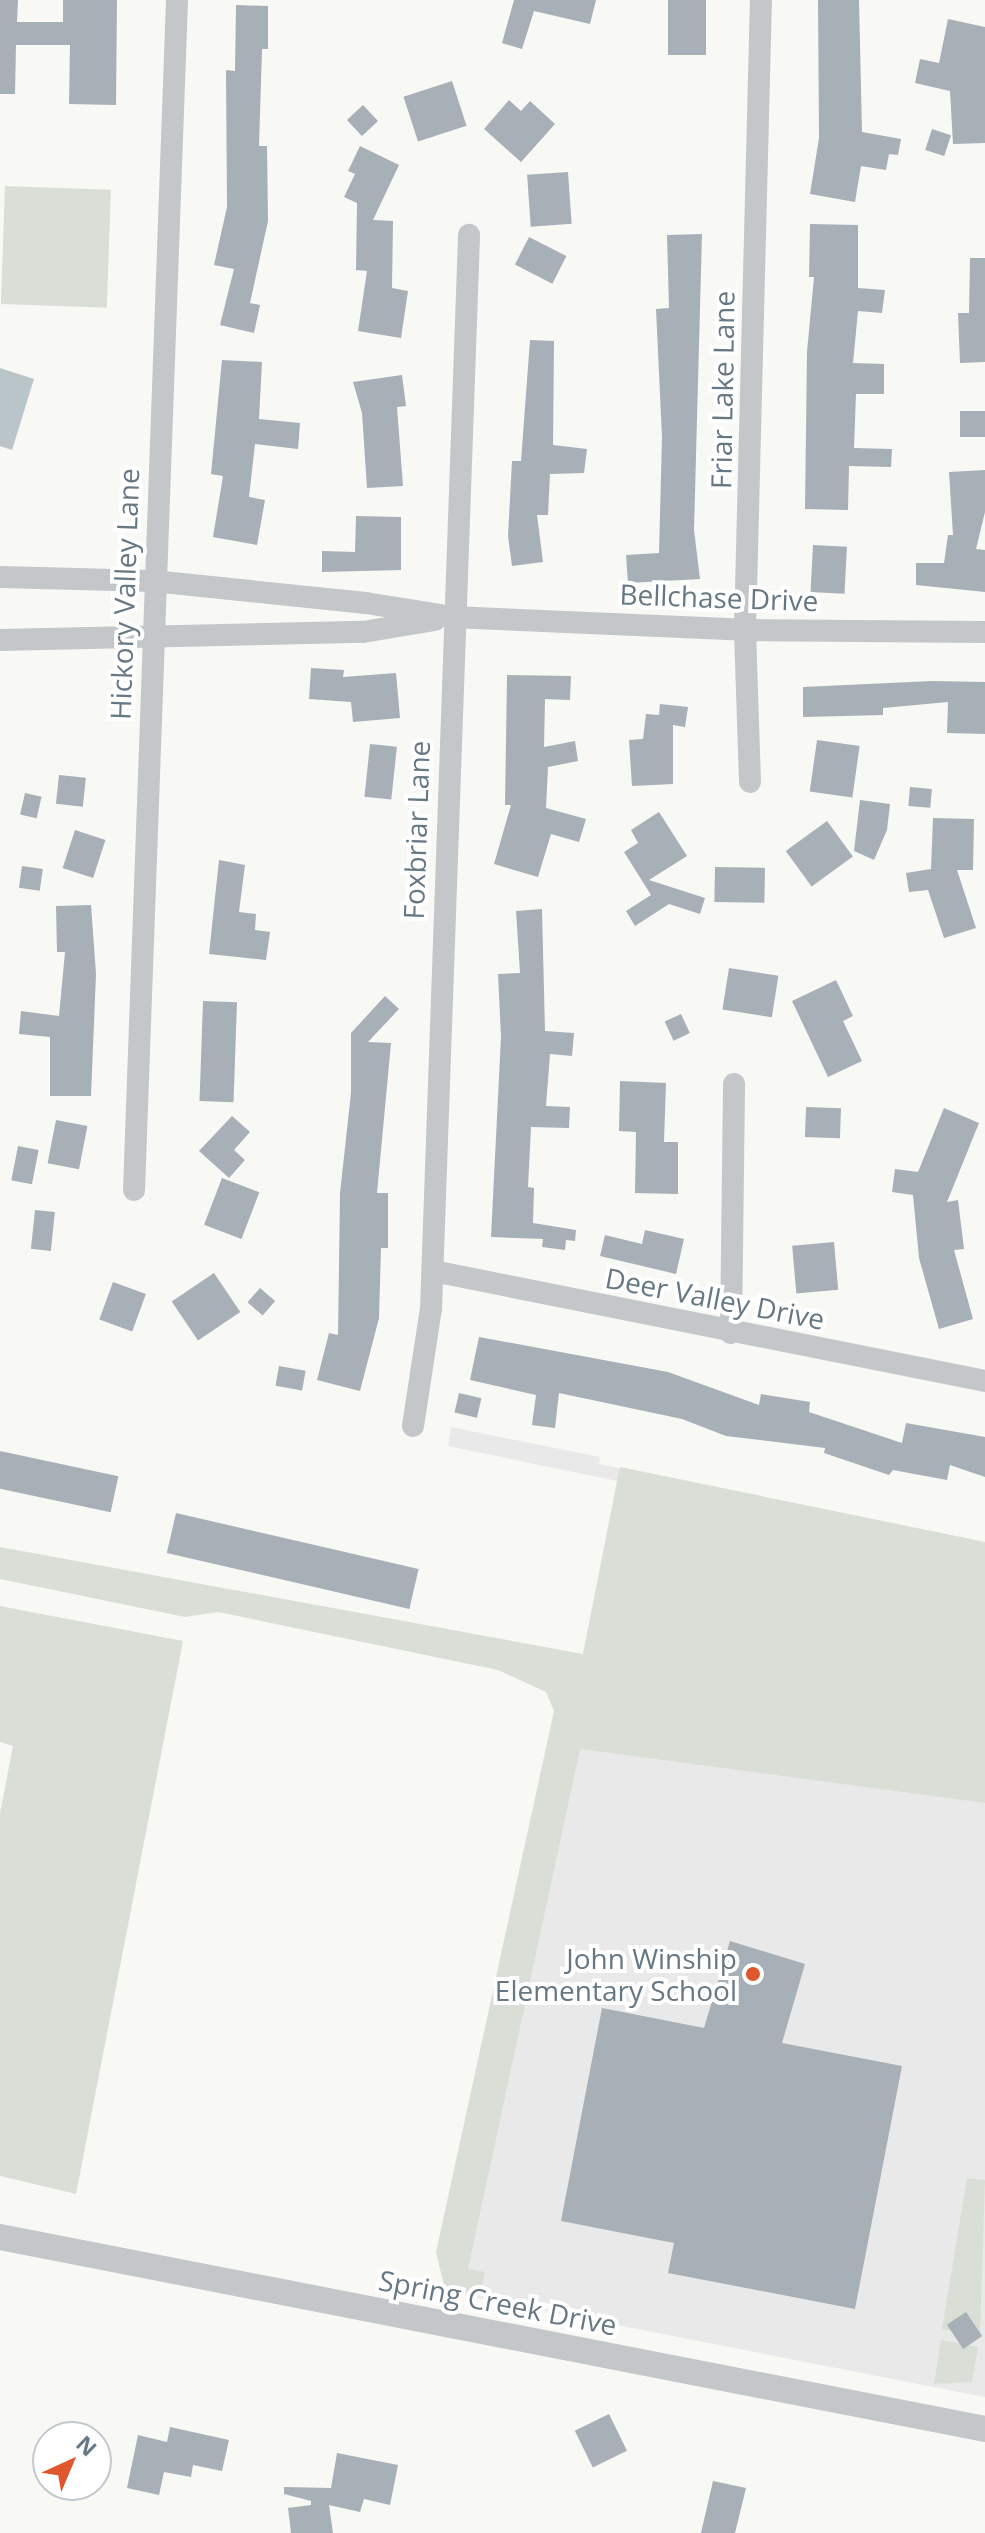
<!DOCTYPE html>
<style>
body{margin:0}
#map{position:relative;width:985px;height:2533px;overflow:hidden;background:#f8f8f5;font-family:"Open Sans",sans-serif}
div>[style]{position:absolute}
.built>*{inset:0;background:#e8e9e8}
.green>*{inset:0;background:#d9dfd6;transform-origin:0 0}
.water>*{inset:0;background:#bac5c9}
.building>*{inset:0;background:#a7b0b6;transform-origin:0 0}
.minor>*{height:22px;margin:-11px;padding:0 11px;transform-origin:11px;border-radius:11px;background:#c3c7ca}
.tertiary>*{height:26px;margin:-13px;padding:0 13px;transform-origin:13px;border-radius:13px;background:#c3c7ca}
.dots>*{width:22px;height:22px;translate:-50% -50%;box-sizing:border-box;border:4px solid #fff;border-radius:50%}
span{translate:-50% -50%;white-space:nowrap;text-align:center;line-height:1.15;-webkit-text-stroke:8px #fff;paint-order:stroke}
.street-label{font-size:28px;color:#677885}
.poi-label{font-size:28px;color:#677885}
.right{translate:-100% -50%;text-align:right}
.north{position:absolute;left:32px;top:2421px;width:80px;height:80px;box-sizing:border-box;background:#fff;border:2px solid #c2c9ce;border-radius:50%;rotate:44deg;font-size:22px;font-weight:700;line-height:32px;text-align:center;color:#677885}
.north::after{content:'';display:block;margin:auto;width:28px;height:36px;background:#e0572d;clip-path:polygon(50% 0,100% 100%,50% 72%,0 100%)}
</style>
<div id="map">
<div class="built">
<i style="clip-path:polygon(451px 1427px,600px 1457px,599px 1464px,985px 1542px,985px 2397px,458px 2294px,617px 1481px,448px 1446px)"></i>
</div>
<div class="green">
<i style="left:5px;top:186px;width:106px;height:118px;rotate:2deg"></i>
<i style="clip-path:polygon(620px 1467px,985px 1542px,985px 1803px,580px 1749px,468px 2269px,485px 2272px,481px 2291px,446px 2294px,436px 2252px,554px 1711px,546px 1692px,498px 1670px,218px 1612px,185px 1617px,0 1579px,0 1547px,583px 1654px)"></i>
<i style="clip-path:polygon(0 1606px,183px 1641px,76px 2194px,0 2176px,0 1813px,13px 1746px,0 1742px)"></i>
<i style="clip-path:polygon(967px 2178px,985px 2180px,980px 2336px,942px 2329px)"></i>
<i style="clip-path:polygon(941px 2340px,978px 2347px,972px 2382px,934px 2384px)"></i>
</div>
<div class="water">
<i style="clip-path:polygon(0 368px,34px 379px,12px 450px,0 446px)"></i>
</div>
<div class="building">
<i style="clip-path:polygon(0 0,18px 0,17px 22px,63px 22px,63px 0,117px 0,116px 105px,69px 104px,70px 45px,16px 45px,15px 94px,0 94px)"></i>
<i style="clip-path:polygon(514px 0,596px 0,590px 24px,534px 11px,522px 49px,502px 43px)"></i>
<i style="left:668px;top:0;width:38px;height:55px"></i>
<i style="clip-path:polygon(818px 0,859px 0,862px 132px,901px 139px,898px 155px,889px 154px,886px 170px,861px 166px,855px 202px,810px 194px,819px 138px)"></i>
<i style="clip-path:polygon(236px 5px,268px 6px,268px 49px,262px 49px,259px 146px,267px 146px,268px 221px,250px 303px,260px 305px,254px 333px,220px 325px,234px 269px,214px 265px,227px 207px,226px 70px,235px 71px)"></i>
<i style="clip-path:polygon(948px 19px,985px 27px,985px 143px,953px 144px,950px 91px,915px 83px,920px 59px,939px 63px)"></i>
<i style="left:452px;top:81px;width:47px;height:51px;rotate:72deg"></i>
<i style="clip-path:polygon(509px 100px,521px 111px,530px 101px,555px 124px,521px 162px,484px 129px)"></i>
<i style="left:363px;top:105px;width:22px;height:22px;rotate:47deg"></i>
<i style="left:932px;top:129px;width:20px;height:22px;rotate:18deg"></i>
<i style="clip-path:polygon(360px 146px,399px 165px,373px 220px,393px 221px,392px 288px,408px 291px,401px 338px,358px 331px,367px 271px,356px 270px,357px 203px,344px 197px,355px 174px,348px 171px)"></i>
<i style="left:568px;top:172px;width:52px;height:41px;rotate:86deg"></i>
<i style="clip-path:polygon(810px 224px,858px 225px,858px 288px,885px 290px,882px 313px,858px 311px,853px 363px,884px 364px,884px 394px,856px 394px,854px 448px,892px 449px,891px 467px,849px 466px,848px 510px,805px 509px,807px 352px,814px 277px,809px 277px)"></i>
<i style="clip-path:polygon(702px 234px,694px 530px,700px 579px,628px 583px,626px 555px,659px 553px,662px 437px,656px 309px,669px 308px,667px 235px)"></i>
<i style="left:529px;top:237px;width:42px;height:31px;rotate:27deg"></i>
<i style="clip-path:polygon(970px 258px,985px 258px,985px 362px,960px 363px,958px 313px,969px 313px)"></i>
<i style="clip-path:polygon(530px 340px,554px 341px,553px 445px,587px 449px,584px 473px,550px 474px,548px 515px,537px 515px,543px 562px,512px 566px,508px 536px,512px 461px,521px 461px)"></i>
<i style="clip-path:polygon(222px 360px,262px 362px,259px 419px,300px 423px,298px 449px,255px 444px,249px 497px,265px 500px,257px 545px,213px 537px,223px 476px,211px 474px)"></i>
<i style="clip-path:polygon(402px 375px,406px 406px,397px 407px,403px 486px,367px 488px,362px 413px,353px 382px)"></i>
<i style="left:960px;top:411px;width:25px;height:26px"></i>
<i style="clip-path:polygon(985px 470px,985px 512px,976px 549px,985px 550px,985px 592px,916px 585px,916px 563px,944px 563px,948px 535px,953px 535px,949px 472px)"></i>
<i style="clip-path:polygon(356px 516px,401px 517px,401px 570px,322px 572px,322px 551px,355px 552px)"></i>
<i style="left:813px;top:545px;width:34px;height:47px;rotate:3deg"></i>
<i style="clip-path:polygon(311px 668px,344px 670px,343px 677px,396px 673px,400px 718px,353px 722px,351px 702px,309px 699px)"></i>
<i style="clip-path:polygon(507px 675px,571px 676px,570px 700px,545px 699px,544px 747px,575px 741px,578px 761px,548px 767px,546px 808px,586px 819px,579px 842px,551px 834px,538px 877px,494px 864px,511px 805px,505px 805px)"></i>
<i style="clip-path:polygon(932px 681px,985px 682px,985px 734px,947px 733px,948px 702px,883px 708px,883px 715px,803px 717px,803px 687px)"></i>
<i style="clip-path:polygon(660px 704px,688px 707px,685px 727px,673px 725px,673px 784px,632px 786px,629px 740px,643px 739px,646px 714px,659px 715px)"></i>
<i style="left:817px;top:740px;width:43px;height:52px;rotate:8deg"></i>
<i style="left:370px;top:744px;width:27px;height:53px;rotate:6deg"></i>
<i style="left:59px;top:775px;width:27px;height:29px;rotate:6deg"></i>
<i style="left:910px;top:787px;width:22px;height:19px;rotate:5deg"></i>
<i style="left:25px;top:793px;width:17px;height:22px;rotate:13deg"></i>
<i style="clip-path:polygon(860px 800px,890px 804px,887px 830px,874px 860px,854px 851px)"></i>
<i style="clip-path:polygon(659px 812px,687px 856px,649px 880px,705px 898px,700px 914px,669px 904px,635px 926px,626px 911px,651px 895px,624px 852px,638px 843px,631px 830px)"></i>
<i style="clip-path:polygon(933px 818px,974px 819px,973px 870px,957px 870px,976px 928px,944px 938px,928px 890px,909px 892px,906px 873px,931px 869px)"></i>
<i style="left:827px;top:821px;width:44px;height:51px;rotate:54deg"></i>
<i style="left:75px;top:830px;width:32px;height:40px;rotate:18deg"></i>
<i style="clip-path:polygon(219px 860px,245px 865px,239px 912px,256px 914px,255px 930px,270px 932px,266px 960px,209px 954px)"></i>
<i style="left:22px;top:866px;width:21px;height:22px;rotate:8deg"></i>
<i style="left:715px;top:867px;width:50px;height:35px;rotate:1deg"></i>
<i style="clip-path:polygon(91px 905px,96px 974px,91px 1096px,50px 1096px,50px 1037px,19px 1034px,21px 1011px,59px 1016px,65px 952px,57px 952px,56px 906px)"></i>
<i style="clip-path:polygon(542px 909px,545px 1031px,574px 1033px,572px 1056px,550px 1054px,546px 1106px,570px 1107px,569px 1128px,531px 1127px,528px 1187px,534px 1188px,533px 1223px,576px 1230px,575px 1241px,566px 1240px,565px 1250px,542px 1247px,543px 1239px,491px 1237px,501px 1037px,498px 974px,520px 973px,516px 911px)"></i>
<i style="left:729px;top:968px;width:50px;height:42px;rotate:9deg"></i>
<i style="clip-path:polygon(836px 980px,853px 1016px,843px 1021px,862px 1061px,828px 1077px,792px 1001px)"></i>
<i style="clip-path:polygon(385px 996px,399px 1009px,368px 1042px,391px 1043px,377px 1193px,388px 1193px,388px 1248px,381px 1248px,379px 1318px,360px 1391px,317px 1380px,329px 1333px,338px 1335px,340px 1193px,351px 1093px,351px 1033px)"></i>
<i style="left:203px;top:1001px;width:34px;height:100px;rotate:2deg"></i>
<i style="left:681px;top:1014px;width:21px;height:18px;rotate:65deg"></i>
<i style="clip-path:polygon(620px 1081px,666px 1083px,664px 1142px,678px 1142px,678px 1194px,635px 1193px,636px 1132px,619px 1131px)"></i>
<i style="left:806px;top:1107px;width:35px;height:30px;rotate:2deg"></i>
<i style="clip-path:polygon(944px 1108px,979px 1123px,947px 1202px,958px 1200px,964px 1249px,954px 1250px,973px 1319px,939px 1329px,919px 1258px,913px 1195px,892px 1192px,895px 1169px,918px 1172px)"></i>
<i style="clip-path:polygon(232px 1116px,250px 1132px,234px 1150px,245px 1160px,229px 1178px,199px 1151px)"></i>
<i style="left:56px;top:1120px;width:32px;height:44px;rotate:11deg"></i>
<i style="left:18px;top:1146px;width:21px;height:35px;rotate:11deg"></i>
<i style="left:222px;top:1178px;width:40px;height:50px;rotate:21deg"></i>
<i style="left:35px;top:1210px;width:20px;height:39px;rotate:6deg"></i>
<i style="clip-path:polygon(645px 1230px,684px 1239px,676px 1274px,600px 1256px,605px 1235px,642px 1244px)"></i>
<i style="left:834px;top:1242px;width:48px;height:42px;rotate:85deg"></i>
<i style="left:214px;top:1273px;width:47px;height:51px;rotate:56deg"></i>
<i style="left:113px;top:1282px;width:35px;height:40px;rotate:20deg"></i>
<i style="left:260px;top:1288px;width:20px;height:19px;rotate:41deg"></i>
<i style="clip-path:polygon(479px 1337px,668px 1372px,759px 1405px,761px 1394px,810px 1402px,809px 1412px,902px 1443px,906px 1423px,985px 1437px,985px 1477px,950px 1465px,947px 1480px,893px 1470px,889px 1475px,824px 1453px,825px 1448px,726px 1436px,682px 1419px,559px 1393px,555px 1428px,532px 1425px,536px 1395px,470px 1380px)"></i>
<i style="left:279px;top:1366px;width:27px;height:20px;rotate:10deg"></i>
<i style="left:459px;top:1393px;width:23px;height:20px;rotate:13deg"></i>
<i style="left:0;top:1451px;width:121px;height:37px;rotate:12deg"></i>
<i style="left:176px;top:1513px;width:249px;height:41px;rotate:13deg"></i>
<i style="clip-path:polygon(730px 1941px,805px 1964px,782px 2043px,902px 2066px,855px 2309px,668px 2273px,674px 2243px,561px 2221px,602px 2008px,704px 2028px)"></i>
<i style="left:966px;top:2312px;width:29px;height:23px;rotate:56deg"></i>
<i style="left:609px;top:2414px;width:41px;height:38px;rotate:64deg"></i>
<i style="clip-path:polygon(170px 2427px,229px 2440px,222px 2471px,193px 2465px,191px 2477px,164px 2472px,159px 2495px,127px 2488px,138px 2435px,167px 2442px)"></i>
<i style="clip-path:polygon(337px 2453px,398px 2465px,390px 2505px,364px 2499px,360px 2512px,329px 2505px,333px 2533px,291px 2533px,288px 2508px,311px 2505px,311px 2501px,284px 2494px,284px 2487px,331px 2488px)"></i>
<i style="clip-path:polygon(713px 2481px,746px 2488px,735px 2533px,701px 2533px)"></i>
</div>
<div class="minor">
<i style="left:0;top:577px;width:153px;rotate:1.5deg"></i>
<i style="left:153px;top:581px;width:214px;rotate:5.9deg"></i>
<i style="left:366px;top:603px;width:87px;rotate:9.2deg"></i>
<i style="left:452px;top:617px;width:293px;rotate:2.5deg"></i>
<i style="left:745px;top:630px;width:240px;rotate:0.5deg"></i>
<i style="left:0;top:640px;width:363px;rotate:-1.3deg"></i>
<i style="left:363px;top:632px;width:73px;rotate:-9.5deg"></i>
<i style="left:750px;top:782px;width:152px;rotate:-91.9deg"></i>
<i style="left:745px;top:630px;width:630px;rotate:-88.55deg"></i>
<i style="left:134px;top:1190px;width:1191px;rotate:-87.93deg"></i>
<i style="left:433px;top:1271px;width:563px;rotate:11.27deg"></i>
<i style="left:731px;top:1333px;width:249px;rotate:-89.3deg"></i>
<i style="left:413px;top:1426px;width:118px;rotate:-81.3deg"></i>
<i style="left:431px;top:1309px;width:1075px;rotate:-87.97deg"></i>
</div>
<div class="tertiary">
<i style="left:0;top:2237px;width:1004px;rotate:11.03deg"></i>
</div>
<div class="dots">
<i style="left:753px;top:1974px;background:#e0572d"></i>
</div>
<div class="street-label">
<span style="left:722px;top:390px;rotate:-89deg">Friar Lake Lane</span>
<span style="left:124px;top:594px;rotate:-88deg">Hickory Valley Lane</span>
<span style="left:719px;top:597px;rotate:2deg">Bellchase Drive</span>
<span style="left:416px;top:830px;rotate:-88deg">Foxbriar Lane</span>
<span style="left:715px;top:1298px;rotate:11deg">Deer Valley Drive</span>
<span style="left:498px;top:2302px;rotate:11deg">Spring Creek Drive</span>
</div>
<div class="poi-label">
<span class="right" style="left:737px;top:1974px">John Winship<br>Elementary School</span>
</div>
<div class="north">N</div>
</div>
